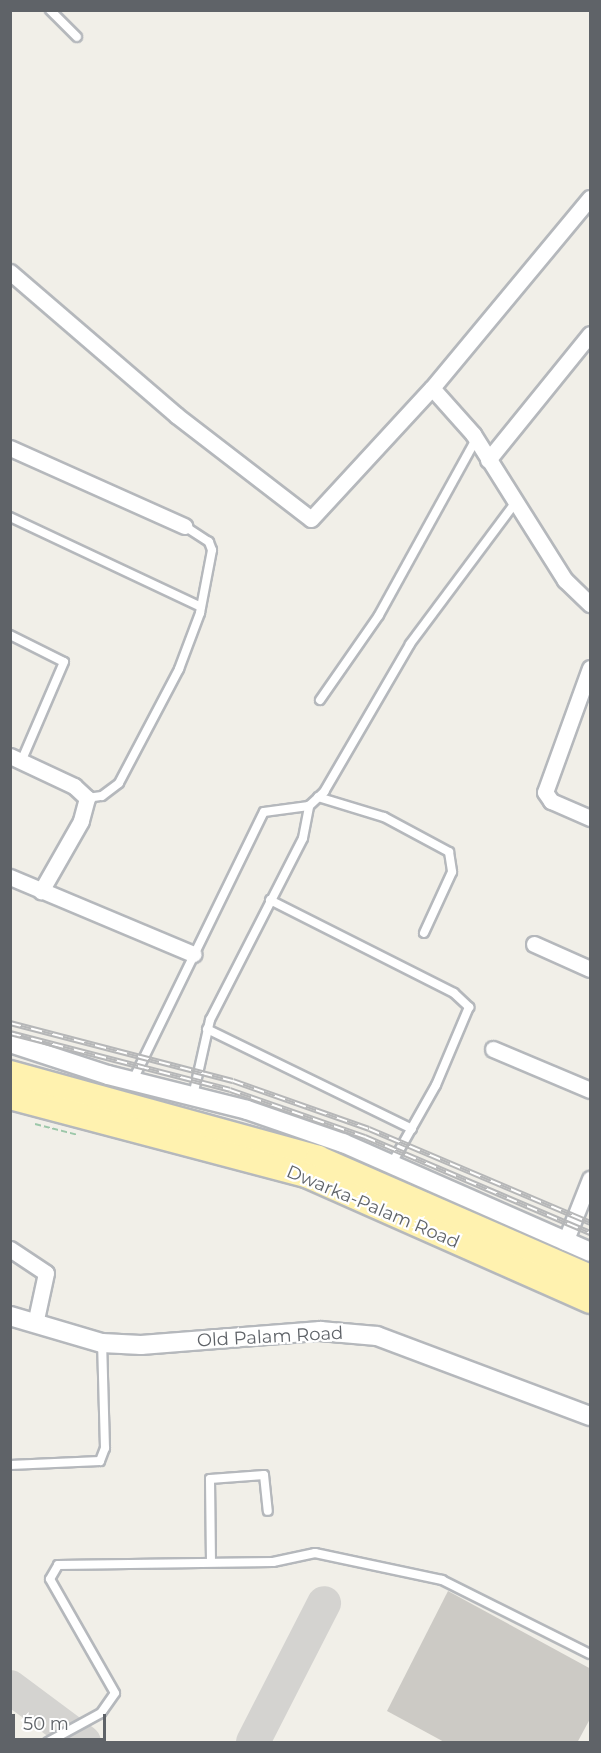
<!DOCTYPE html>
<style>
body{margin:0}
#map{position:relative;width:601px;height:1753px;overflow:hidden;background:#f1efe8;font-family:Montserrat,sans-serif}
div>[style]{position:absolute}
.taxiway>*{height:34px;margin:-17px;padding:0 17px;transform-origin:17px;border-radius:17px;background:#d4d3d0}
.building>*{inset:0;background:#cccac5}
.path>*{height:2px;margin-top:-1px;transform-origin:0;background:repeating-linear-gradient(90deg,#9cc7a9 0 6px,transparent 0 9px)}
.roads{filter:drop-shadow(2px 0 #b5b8bc) drop-shadow(-2px 0 #b5b8bc) drop-shadow(0 2px #b5b8bc) drop-shadow(0 -2px #b5b8bc)}
.service>*{height:8px;margin:-4px;padding:0 4px;transform-origin:4px;border-radius:4px;background:#fff}
.minor>*{height:15px;margin:-7.5px;padding:0 7.5px;transform-origin:7.5px;border-radius:7.5px;background:#fff}
.tertiary>*{height:18px;margin:-9px;padding:0 9px;transform-origin:9px;border-radius:9px;background:#fff}
.primary>*{height:24px;margin:-12px;padding:0 12px;transform-origin:12px;border-radius:12px;background:#fff2af}
.rail>*{height:6px;margin-top:-3px;transform-origin:0;background:repeating-linear-gradient(90deg,#fff 0 11px,#b6b7b8 0 22px);box-sizing:border-box;border-block:2px solid #b6b7b8}
span{translate:-50% -50%;white-space:nowrap;text-align:center;line-height:1.15;-webkit-text-stroke:4.5px #fff;paint-order:stroke}
.street-label{font-size:18px;color:#5f6368}
.frame{position:absolute;inset:0;border:12px solid #5f6368;pointer-events:none}
.scale{position:absolute;left:12px;top:1714px;width:94px;height:27px;box-sizing:border-box;border:3px solid #5f6368;border-top:0;padding-left:8px;font-size:18px;line-height:21px;white-space:nowrap;color:#5f6368;-webkit-text-stroke:4px #fff;paint-order:stroke}
</style>
<div id="map">
<div class="taxiway">
<i style="left:10px;top:1687px;width:92px;rotate:36.6deg"></i>
<i style="left:253px;top:1742px;width:156px;rotate:-62.9deg"></i>
</div>
<div class="building">
<i style="clip-path:polygon(448px 1591px,591px 1669px,591px 1717px,577px 1743px,446px 1743px,387px 1711px)"></i>
</div>
<div class="path">
<i style="left:35px;top:1124px;width:44px;rotate:14.3deg"></i>
</div>
<div class="roads">
<div class="service">
<i style="left:50px;top:10px;width:38px;rotate:45deg"></i>
<i style="left:10px;top:517px;width:211px;rotate:25.2deg"></i>
<i style="left:10px;top:635px;width:60px;rotate:26.6deg"></i>
<i style="left:64px;top:662px;width:109px;rotate:113.3deg"></i>
<i style="left:320px;top:700px;width:103px;rotate:-55.2deg"></i>
<i style="left:379px;top:615px;width:201px;rotate:-61.1deg"></i>
<i style="left:318px;top:797px;width:69px;rotate:16.9deg"></i>
<i style="left:384px;top:817px;width:74px;rotate:28.3deg"></i>
<i style="left:449px;top:852px;width:20px;rotate:81deg"></i>
<i style="left:452px;top:872px;width:67px;rotate:114.7deg"></i>
<i style="left:87px;top:798px;width:15px;rotate:-8deg"></i>
<i style="left:102px;top:796px;width:21px;rotate:-37deg"></i>
<i style="left:119px;top:783px;width:129px;rotate:-62.2deg"></i>
<i style="left:179px;top:669px;width:60px;rotate:-69.4deg"></i>
<i style="left:200px;top:613px;width:64px;rotate:-79.2deg"></i>
<i style="left:212px;top:550px;width:9px;rotate:-111deg"></i>
<i style="left:209px;top:542px;width:30px;rotate:-147deg"></i>
<i style="left:270px;top:900px;width:206px;rotate:26.8deg"></i>
<i style="left:454px;top:993px;width:21px;rotate:43deg"></i>
<i style="left:469px;top:1007px;width:85px;rotate:112.9deg"></i>
<i style="left:436px;top:1085px;width:90px;rotate:119.4deg"></i>
<i style="left:207px;top:1029px;width:228px;rotate:26deg"></i>
<i style="left:133px;top:1080px;width:298px;rotate:-64deg"></i>
<i style="left:264px;top:812px;width:45px;rotate:-7.6deg"></i>
<i style="left:309px;top:806px;width:21px;rotate:-43deg"></i>
<i style="left:324px;top:792px;width:171px;rotate:-59.8deg"></i>
<i style="left:410px;top:644px;width:176px;rotate:-53.3deg"></i>
<i style="left:193px;top:1096px;width:78px;rotate:-77.4deg"></i>
<i style="left:210px;top:1020px;width:204px;rotate:-62.9deg"></i>
<i style="left:303px;top:838px;width:33px;rotate:-79deg"></i>
<i style="left:10px;top:1465px;width:90px;rotate:-2.5deg"></i>
<i style="left:100px;top:1461px;width:14px;rotate:-69deg"></i>
<i style="left:105px;top:1448px;width:105px;rotate:-91.6deg"></i>
<i style="left:211px;top:1562px;width:83px;rotate:-90.7deg"></i>
<i style="left:210px;top:1479px;width:54px;rotate:-4.2deg"></i>
<i style="left:264px;top:1475px;width:36px;rotate:84deg"></i>
<i style="left:48px;top:1742px;width:60px;rotate:-28.7deg"></i>
<i style="left:101px;top:1713px;width:24px;rotate:-55deg"></i>
<i style="left:115px;top:1693px;width:131px;rotate:-119.7deg"></i>
<i style="left:50px;top:1579px;width:16px;rotate:-60deg"></i>
<i style="left:58px;top:1565px;width:215px;rotate:-0.8deg"></i>
<i style="left:273px;top:1562px;width:43px;rotate:-12.1deg"></i>
<i style="left:315px;top:1553px;width:130px;rotate:12deg"></i>
<i style="left:442px;top:1580px;width:165px;rotate:26.6deg"></i>
</div>
<div class="minor">
<i style="left:10px;top:272px;width:219px;rotate:40.7deg"></i>
<i style="left:176px;top:415px;width:170px;rotate:37.6deg"></i>
<i style="left:311px;top:519px;width:178px;rotate:-47.3deg"></i>
<i style="left:432px;top:388px;width:247px;rotate:-50.3deg"></i>
<i style="left:432px;top:388px;width:62px;rotate:48.3deg"></i>
<i style="left:473px;top:434px;width:173px;rotate:57.8deg"></i>
<i style="left:565px;top:580px;width:35px;rotate:44deg"></i>
<i style="left:10px;top:448px;width:191px;rotate:24.1deg"></i>
<i style="left:488px;top:460px;width:162px;rotate:-51deg"></i>
<i style="left:590px;top:668px;width:132px;rotate:109.9deg"></i>
<i style="left:545px;top:792px;width:11px;rotate:56deg"></i>
<i style="left:551px;top:801px;width:43px;rotate:23.6deg"></i>
<i style="left:10px;top:756px;width:71px;rotate:25.1deg"></i>
<i style="left:74px;top:786px;width:18px;rotate:43deg"></i>
<i style="left:87px;top:798px;width:24px;rotate:105deg"></i>
<i style="left:81px;top:821px;width:81px;rotate:119.7deg"></i>
<i style="left:10px;top:877px;width:199px;rotate:22.8deg"></i>
<i style="left:534px;top:944px;width:61px;rotate:24.1deg"></i>
<i style="left:493px;top:1049px;width:105px;rotate:22.9deg"></i>
<i style="left:565px;top:1242px;width:68px;rotate:-68.4deg"></i>
<i style="left:10px;top:1249px;width:43px;rotate:33.7deg"></i>
<i style="left:46px;top:1273px;width:52px;rotate:102.2deg"></i>
</div>
<div class="tertiary">
<i style="left:10px;top:1043px;width:103px;rotate:18.1deg"></i>
<i style="left:108px;top:1075px;width:143px;rotate:14.1deg"></i>
<i style="left:247px;top:1110px;width:102px;rotate:19deg"></i>
<i style="left:343px;top:1143px;width:270px;rotate:23.8deg"></i>
<i style="left:10px;top:1316px;width:96px;rotate:16.4deg"></i>
<i style="left:102px;top:1343px;width:39px;rotate:3deg"></i>
<i style="left:141px;top:1345px;width:180px;rotate:-4.5deg"></i>
<i style="left:320px;top:1331px;width:57px;rotate:5deg"></i>
<i style="left:377px;top:1336px;width:228px;rotate:20.6deg"></i>
</div>
<div class="primary">
<i style="left:10px;top:1073px;width:320px;rotate:15.4deg"></i>
<i style="left:318px;top:1158px;width:297px;rotate:23.6deg"></i>
<i style="left:10px;top:1097px;width:308px;rotate:14.8deg"></i>
<i style="left:308px;top:1176px;width:308px;rotate:23.9deg"></i>
</div>
</div>
<div class="rail">
<i style="left:10px;top:1023px;width:230px;rotate:14.6deg"></i>
<i style="left:233px;top:1081px;width:144px;rotate:19.4deg"></i>
<i style="left:369px;top:1129px;width:240px;rotate:23deg"></i>
<i style="left:10px;top:1033px;width:227px;rotate:14.5deg"></i>
<i style="left:230px;top:1090px;width:143px;rotate:19.2deg"></i>
<i style="left:365px;top:1137px;width:245px;rotate:23.1deg"></i>
</div>
<div class="street-label">
<span style="left:373px;top:1207px;rotate:23deg">Dwarka-Palam Road</span>
<span style="left:270px;top:1337px;rotate:-3deg">Old Palam Road</span>
</div>
<div class="frame"></div>
<div class="scale">50 m</div>
</div>
